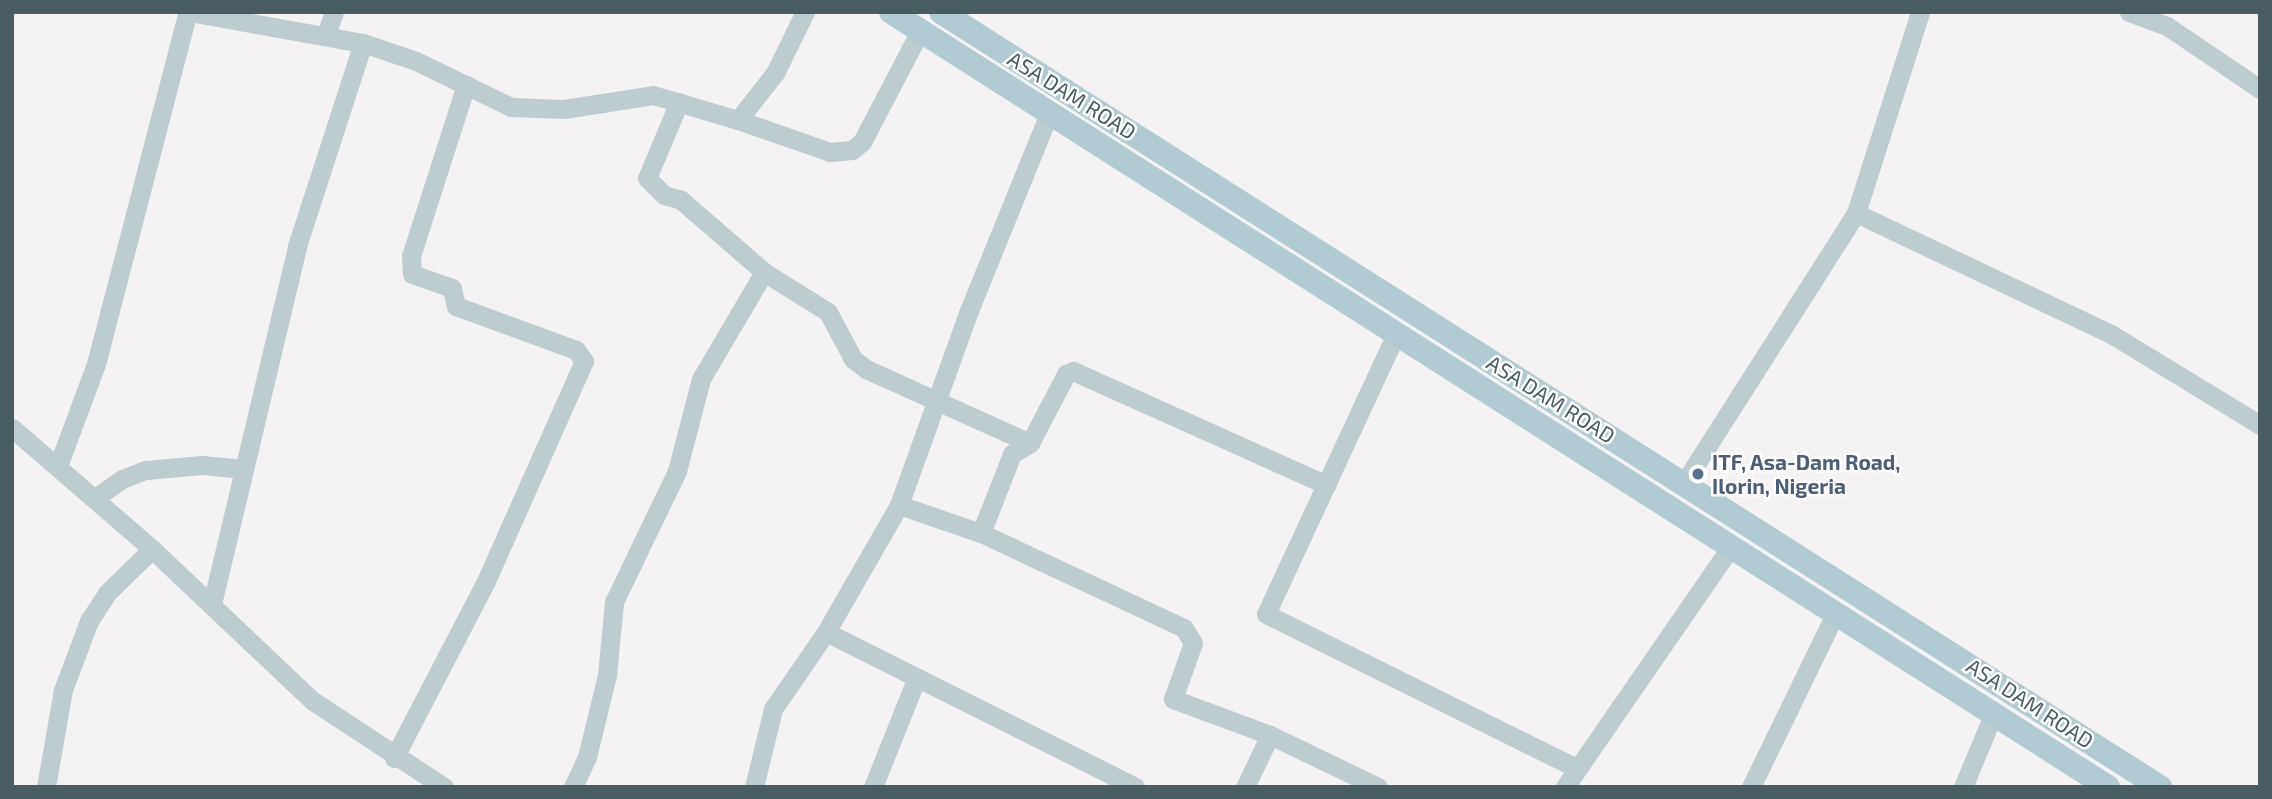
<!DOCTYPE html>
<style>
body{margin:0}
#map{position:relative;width:2272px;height:799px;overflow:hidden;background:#f5f2f3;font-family:"Exo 2",sans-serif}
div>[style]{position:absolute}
.minor>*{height:19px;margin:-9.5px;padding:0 9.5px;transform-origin:9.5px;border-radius:9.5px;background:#bdcccf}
.major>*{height:24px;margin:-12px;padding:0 12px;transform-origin:12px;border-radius:12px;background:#b2cad1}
.dots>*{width:19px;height:19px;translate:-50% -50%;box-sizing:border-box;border:4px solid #fff;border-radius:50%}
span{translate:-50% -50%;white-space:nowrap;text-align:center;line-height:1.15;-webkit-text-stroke:5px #fff;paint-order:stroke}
.street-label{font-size:21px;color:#495c61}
.service-label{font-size:21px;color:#4e5e75;font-weight:700}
.left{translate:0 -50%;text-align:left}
.frame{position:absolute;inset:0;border:14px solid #495c61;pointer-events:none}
</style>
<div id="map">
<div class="minor">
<i style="left:189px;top:12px;width:177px;rotate:10.1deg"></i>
<i style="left:363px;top:43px;width:56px;rotate:18.8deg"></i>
<i style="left:416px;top:61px;width:106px;rotate:25.8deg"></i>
<i style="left:511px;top:107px;width:53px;rotate:2.2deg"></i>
<i style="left:564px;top:109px;width:90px;rotate:-8.9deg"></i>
<i style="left:653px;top:95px;width:89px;rotate:16.4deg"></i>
<i style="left:738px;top:120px;width:60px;rotate:-51.8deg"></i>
<i style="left:775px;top:73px;width:68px;rotate:-63.8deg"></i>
<i style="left:2129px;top:12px;width:40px;rotate:20.2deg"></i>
<i style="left:2167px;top:26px;width:112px;rotate:34.1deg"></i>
<i style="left:326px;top:34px;width:23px;rotate:-70deg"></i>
<i style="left:679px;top:102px;width:82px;rotate:112.8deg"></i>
<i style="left:647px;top:178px;width:24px;rotate:45deg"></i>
<i style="left:664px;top:195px;width:18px;rotate:16deg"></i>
<i style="left:681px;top:200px;width:110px;rotate:40.9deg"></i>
<i style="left:764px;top:272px;width:75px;rotate:32deg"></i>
<i style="left:828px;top:312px;width:53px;rotate:62deg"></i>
<i style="left:853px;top:359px;width:16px;rotate:38deg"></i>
<i style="left:866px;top:369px;width:180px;rotate:24.3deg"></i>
<i style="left:738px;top:120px;width:97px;rotate:19.2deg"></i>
<i style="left:830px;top:152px;width:22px;rotate:-5deg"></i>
<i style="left:852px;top:150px;width:13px;rotate:-39deg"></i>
<i style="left:862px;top:142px;width:125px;rotate:-62.4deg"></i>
<i style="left:1856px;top:213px;width:282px;rotate:25.4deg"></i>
<i style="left:2111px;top:334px;width:175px;rotate:31.4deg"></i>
<i style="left:1395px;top:336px;width:306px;rotate:114.9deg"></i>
<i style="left:1266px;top:614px;width:346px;rotate:26.4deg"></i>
<i style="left:12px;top:428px;width:185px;rotate:40.8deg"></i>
<i style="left:152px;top:549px;width:221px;rotate:43.4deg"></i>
<i style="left:313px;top:701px;width:157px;rotate:33.3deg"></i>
<i style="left:58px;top:466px;width:109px;rotate:-69.6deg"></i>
<i style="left:96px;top:364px;width:364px;rotate:-75.4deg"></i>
<i style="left:1684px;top:483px;width:320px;rotate:-57.5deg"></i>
<i style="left:1856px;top:213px;width:211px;rotate:-72.3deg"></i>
<i style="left:95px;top:498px;width:33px;rotate:-35deg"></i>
<i style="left:122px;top:479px;width:26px;rotate:-21deg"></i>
<i style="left:146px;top:470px;width:56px;rotate:-5.1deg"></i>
<i style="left:202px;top:465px;width:42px;rotate:5.4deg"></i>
<i style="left:899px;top:505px;width:87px;rotate:18.9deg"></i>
<i style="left:981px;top:533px;width:224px;rotate:25.1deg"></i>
<i style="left:1184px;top:628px;width:17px;rotate:59deg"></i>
<i style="left:1193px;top:643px;width:59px;rotate:109.7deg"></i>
<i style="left:1173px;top:699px;width:103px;rotate:20.4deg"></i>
<i style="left:1270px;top:735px;width:120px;rotate:25.7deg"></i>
<i style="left:981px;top:533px;width:85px;rotate:-68.6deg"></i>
<i style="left:1012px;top:454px;width:21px;rotate:-31deg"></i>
<i style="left:1030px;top:443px;width:78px;rotate:-62.4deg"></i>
<i style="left:1066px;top:374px;width:8px;rotate:-23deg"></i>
<i style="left:1073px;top:371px;width:278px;rotate:24.2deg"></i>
<i style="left:212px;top:604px;width:368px;rotate:-76.6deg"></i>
<i style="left:297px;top:246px;width:213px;rotate:-72deg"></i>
<i style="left:826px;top:632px;width:346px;rotate:26.6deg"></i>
<i style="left:394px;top:758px;width:199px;rotate:-62.5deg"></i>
<i style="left:486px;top:581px;width:241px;rotate:-66deg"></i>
<i style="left:584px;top:361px;width:14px;rotate:-126deg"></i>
<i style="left:576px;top:350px;width:128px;rotate:-159.9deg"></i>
<i style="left:456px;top:306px;width:18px;rotate:-103deg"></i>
<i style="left:452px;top:288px;width:42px;rotate:-160.7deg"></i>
<i style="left:412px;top:274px;width:18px;rotate:-93deg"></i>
<i style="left:411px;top:256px;width:180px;rotate:-72.2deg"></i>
<i style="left:46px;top:787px;width:98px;rotate:-80.1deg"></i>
<i style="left:63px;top:690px;width:74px;rotate:-69.4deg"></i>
<i style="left:89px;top:621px;width:33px;rotate:-57deg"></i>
<i style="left:107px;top:593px;width:63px;rotate:-44.4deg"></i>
<i style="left:573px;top:787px;width:33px;rotate:-65deg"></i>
<i style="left:587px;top:757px;width:84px;rotate:-76.3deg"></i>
<i style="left:607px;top:675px;width:73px;rotate:-84.5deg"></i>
<i style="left:614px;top:602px;width:145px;rotate:-64.3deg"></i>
<i style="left:677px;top:471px;width:95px;rotate:-75.4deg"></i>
<i style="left:701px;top:379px;width:124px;rotate:-59.5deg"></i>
<i style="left:754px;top:787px;width:80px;rotate:-76.3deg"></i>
<i style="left:773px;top:709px;width:93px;rotate:-55.5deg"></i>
<i style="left:826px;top:632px;width:146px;rotate:-60.1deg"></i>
<i style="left:899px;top:505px;width:204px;rotate:-70.2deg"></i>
<i style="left:968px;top:313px;width:215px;rotate:-67.9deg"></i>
<i style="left:873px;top:787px;width:118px;rotate:-68.2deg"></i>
<i style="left:1245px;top:787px;width:58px;rotate:-64.3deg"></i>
<i style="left:1565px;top:787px;width:290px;rotate:-55.4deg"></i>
<i style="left:1751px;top:787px;width:195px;rotate:-64.1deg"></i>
<i style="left:1963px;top:787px;width:78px;rotate:-67.4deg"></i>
</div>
<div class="major">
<i style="left:891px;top:12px;width:1443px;rotate:32.49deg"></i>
<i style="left:941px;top:12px;width:1445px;rotate:32.45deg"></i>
</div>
<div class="dots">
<i style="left:1698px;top:474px;background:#5c6f8a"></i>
</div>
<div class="street-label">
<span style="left:1072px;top:95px;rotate:32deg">ASA DAM ROAD</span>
<span style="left:1551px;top:399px;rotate:32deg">ASA DAM ROAD</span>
<span style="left:2030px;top:703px;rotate:33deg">ASA DAM ROAD</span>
</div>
<div class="service-label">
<span class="left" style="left:1712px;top:474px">ITF, Asa-Dam Road,<br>Ilorin, Nigeria</span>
</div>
<div class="frame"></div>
</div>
